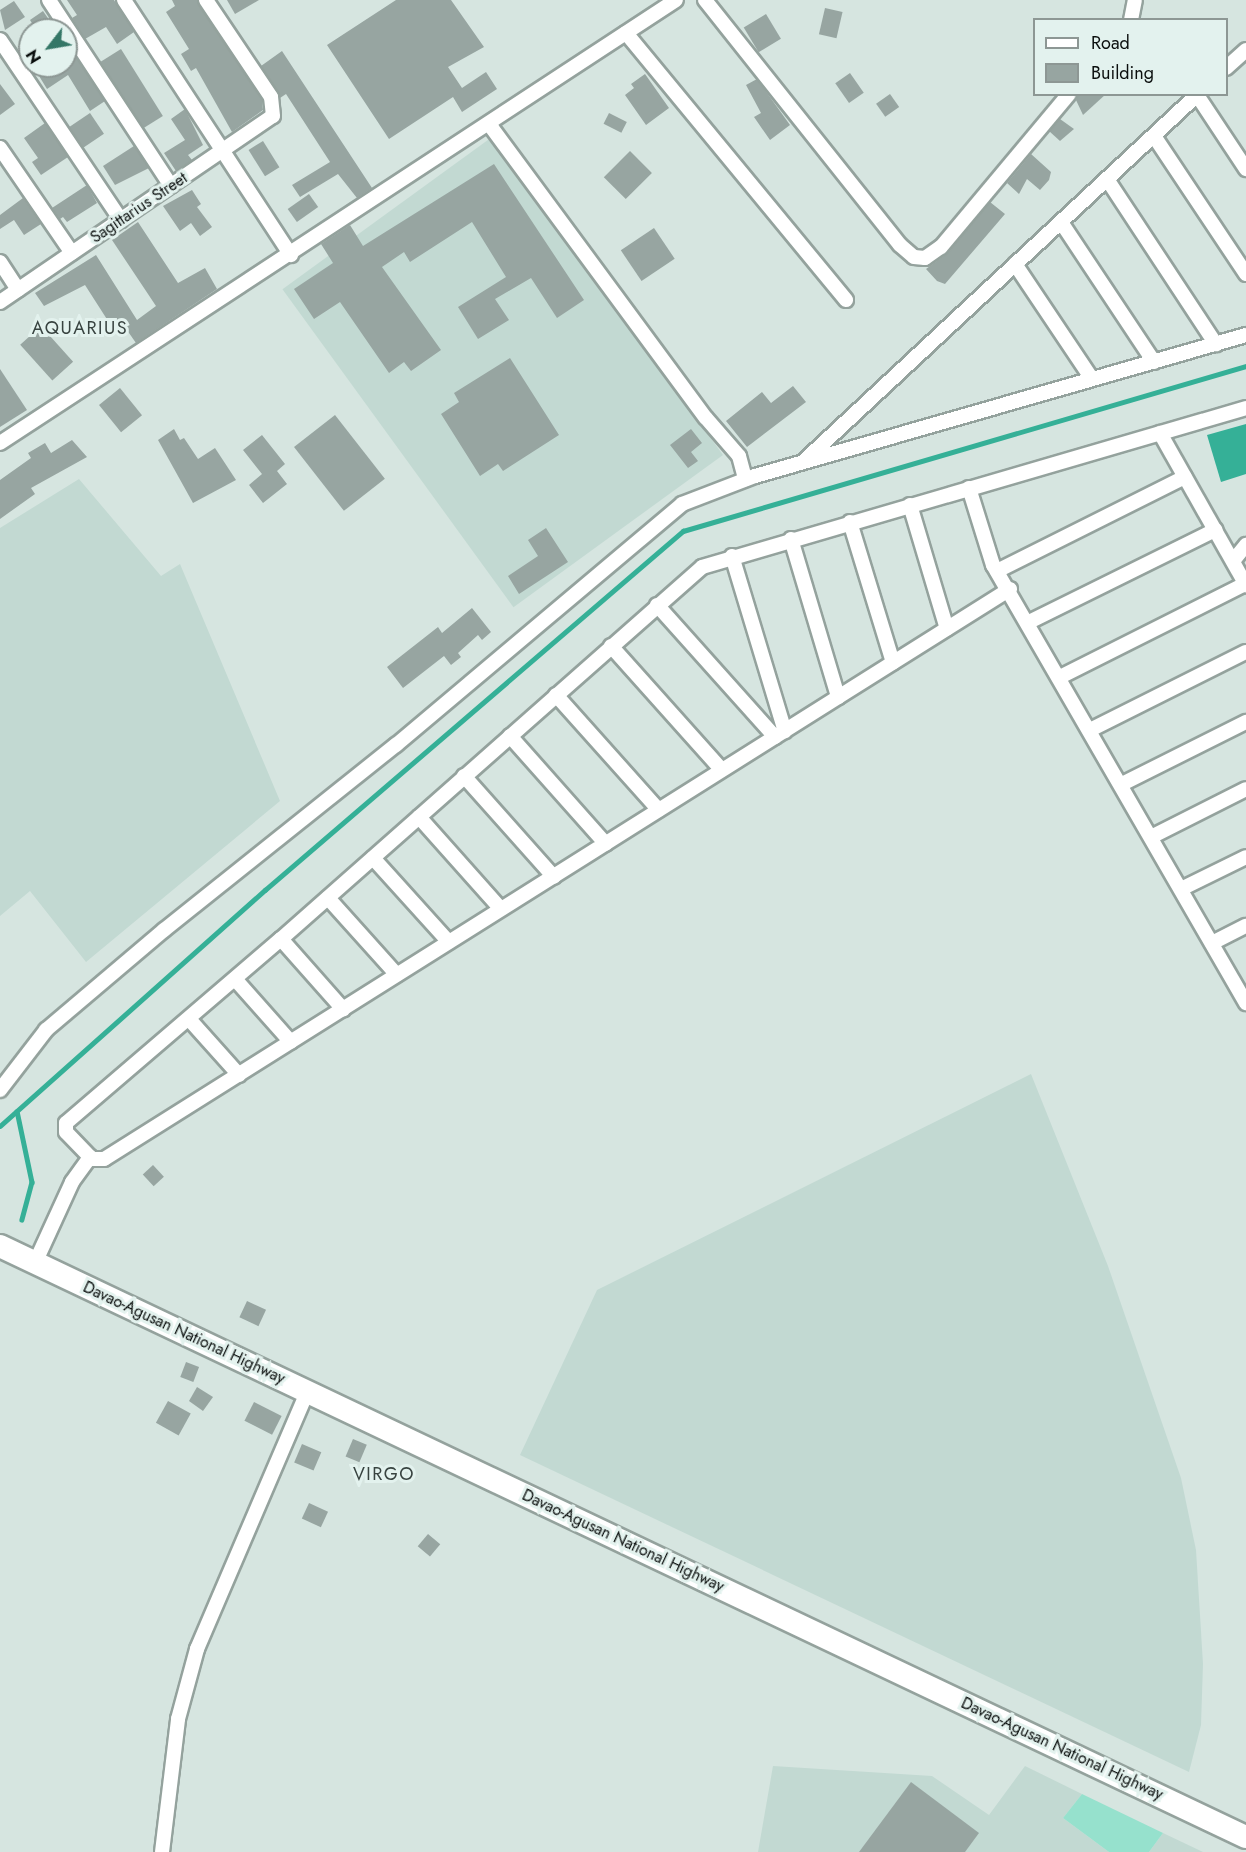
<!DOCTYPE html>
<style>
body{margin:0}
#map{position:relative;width:1246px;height:1852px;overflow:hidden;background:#d6e5e0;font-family:Jost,sans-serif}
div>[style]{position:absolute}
.built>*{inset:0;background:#c2d9d2;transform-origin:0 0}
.green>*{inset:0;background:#96e1cd}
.water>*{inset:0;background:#35b097}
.stream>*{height:4.5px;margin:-2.25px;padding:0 2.25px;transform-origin:2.25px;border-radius:2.25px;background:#35b097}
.building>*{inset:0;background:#97a5a1;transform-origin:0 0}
.roads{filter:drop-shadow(2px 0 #94a29d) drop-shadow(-2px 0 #94a29d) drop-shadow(0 2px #94a29d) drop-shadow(0 -2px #94a29d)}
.minor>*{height:14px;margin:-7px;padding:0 7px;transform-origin:7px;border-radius:7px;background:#fff}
.trunk>*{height:22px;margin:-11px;padding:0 11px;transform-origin:11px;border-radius:11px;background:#fff}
span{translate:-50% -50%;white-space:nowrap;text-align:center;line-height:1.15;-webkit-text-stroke:6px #e3f2ee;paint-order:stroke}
.street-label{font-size:16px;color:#0b0f0e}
.neighbourhood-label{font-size:18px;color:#384340;letter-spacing:1.5px}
.legend{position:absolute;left:1033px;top:18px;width:195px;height:78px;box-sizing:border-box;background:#e3f2ee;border:2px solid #8d9794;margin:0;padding:8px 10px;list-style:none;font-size:18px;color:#0b0f0e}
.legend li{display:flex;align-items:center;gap:12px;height:30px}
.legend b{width:30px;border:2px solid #8d9794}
.north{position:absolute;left:18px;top:18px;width:60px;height:60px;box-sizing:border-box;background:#e3f2ee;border:2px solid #8d9794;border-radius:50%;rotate:239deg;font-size:16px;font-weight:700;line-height:24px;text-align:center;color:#0b0f0e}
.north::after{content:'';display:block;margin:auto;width:21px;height:27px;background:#357767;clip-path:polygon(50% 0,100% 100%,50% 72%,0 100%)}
</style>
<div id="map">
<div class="built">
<i style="left:492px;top:137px;width:393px;height:259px;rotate:54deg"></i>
<i style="clip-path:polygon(79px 479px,161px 576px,180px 564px,280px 801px,86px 962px,30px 891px,0 916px,0 528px)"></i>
<i style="clip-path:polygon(1031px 1074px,1108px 1266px,1181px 1478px,1196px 1550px,1203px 1664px,1201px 1725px,1189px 1772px,520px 1455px,597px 1290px)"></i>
<i style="clip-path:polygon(773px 1766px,932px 1776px,989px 1815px,1025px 1766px,1082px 1794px,1063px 1818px,1109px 1852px,758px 1852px)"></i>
<i style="clip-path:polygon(1163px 1833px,1203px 1852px,1149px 1852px)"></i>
</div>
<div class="green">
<i style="clip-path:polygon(1082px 1794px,1163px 1833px,1149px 1852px,1109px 1852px,1063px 1818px)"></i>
</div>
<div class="water">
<i style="clip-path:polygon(1246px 424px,1246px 474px,1221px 482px,1207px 435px)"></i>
</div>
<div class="stream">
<i style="left:17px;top:1111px;width:73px;rotate:78.1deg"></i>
<i style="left:32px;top:1182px;width:39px;rotate:105deg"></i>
<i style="left:0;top:1126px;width:355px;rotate:-41.7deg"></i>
<i style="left:265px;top:890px;width:551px;rotate:-40.66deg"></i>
<i style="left:683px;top:531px;width:587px;rotate:-16.33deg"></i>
</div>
<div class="building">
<i style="clip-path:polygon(67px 0,114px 0,134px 32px,117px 44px,106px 27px,85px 39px,72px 18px,77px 15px)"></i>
<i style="clip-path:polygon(172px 0,197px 0,262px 100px,263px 110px,232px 132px,196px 68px,191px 71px,181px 54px,189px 49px,166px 12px,175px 6px)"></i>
<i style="clip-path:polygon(227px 0,259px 0,235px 14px)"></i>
<i style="clip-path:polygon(396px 0,451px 0,484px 47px,448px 67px,462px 88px,486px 72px,497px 89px,462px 112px,453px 97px,389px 139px,327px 45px)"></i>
<i style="clip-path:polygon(14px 1px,25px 17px,5px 30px,0 10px)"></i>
<i style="left:825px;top:8px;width:18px;height:27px;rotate:13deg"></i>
<i style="clip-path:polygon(43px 11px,56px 30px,36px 30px,30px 20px)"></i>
<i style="left:766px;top:14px;width:29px;height:26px;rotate:59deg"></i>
<i style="clip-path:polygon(66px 42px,105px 101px,90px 111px,68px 75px,47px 89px,36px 71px,43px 66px,66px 66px)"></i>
<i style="left:121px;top:49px;width:79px;height:24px;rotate:58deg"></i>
<i style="clip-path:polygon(282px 51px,372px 188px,357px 198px,338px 174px,300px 197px,292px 185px,330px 162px,286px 94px,280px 98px,261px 66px)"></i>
<i style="left:850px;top:73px;width:24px;height:18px;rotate:55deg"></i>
<i style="clip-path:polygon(645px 74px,669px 108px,646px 125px,625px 95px,634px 88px,631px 84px)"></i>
<i style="clip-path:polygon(757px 79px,790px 125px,770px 140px,754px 117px,761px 113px,746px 85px)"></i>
<i style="clip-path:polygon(0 84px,15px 104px,0 115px)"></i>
<i style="left:890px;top:94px;width:16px;height:17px;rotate:55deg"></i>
<i style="clip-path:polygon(1078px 94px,1106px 94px,1083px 115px,1076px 100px)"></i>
<i style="clip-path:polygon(185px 109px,203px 145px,188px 155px,192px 160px,176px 171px,164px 153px,185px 140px,171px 119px)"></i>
<i style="left:90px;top:113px;width:25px;height:25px;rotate:56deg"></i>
<i style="left:609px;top:113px;width:20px;height:12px;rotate:27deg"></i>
<i style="clip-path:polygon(1060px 119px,1074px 129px,1060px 141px,1049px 131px)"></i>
<i style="clip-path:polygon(45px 123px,68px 157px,41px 175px,32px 162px,38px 158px,24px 138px)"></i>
<i style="left:263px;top:141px;width:31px;height:17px;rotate:58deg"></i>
<i style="clip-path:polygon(134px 146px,149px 168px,115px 185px,103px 166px)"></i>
<i style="left:630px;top:151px;width:31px;height:37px;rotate:45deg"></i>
<i style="clip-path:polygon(1031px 154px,1051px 172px,1049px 180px,1040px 190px,1027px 179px,1019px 194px,1007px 183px)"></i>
<i style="clip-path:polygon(494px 164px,584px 300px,557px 318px,531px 278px,495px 299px,509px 320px,478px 339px,458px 307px,506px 277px,472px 222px,410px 262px,404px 252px,382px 267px,441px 350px,411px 371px,404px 362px,389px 373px,340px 302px,314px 319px,294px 289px,333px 263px,321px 244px,350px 225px,363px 246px)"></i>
<i style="clip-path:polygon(87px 185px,97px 203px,67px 222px,63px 217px,60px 219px,52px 208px)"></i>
<i style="clip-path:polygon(192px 190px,201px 204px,197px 207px,212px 227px,200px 236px,191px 223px,180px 231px,163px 206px)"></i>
<i style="left:309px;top:194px;width:16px;height:26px;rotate:55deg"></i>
<i style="clip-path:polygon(23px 198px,41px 224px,24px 235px,14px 220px,0 229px,0 215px)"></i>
<i style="clip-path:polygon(990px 202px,1005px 214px,945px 284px,937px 281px,926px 269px,948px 253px)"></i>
<i style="clip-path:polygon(138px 222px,178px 283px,205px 268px,217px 289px,136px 343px,122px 323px,110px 324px,85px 285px,44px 306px,35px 293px,96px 255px,137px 320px,156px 306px,112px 240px)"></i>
<i style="left:654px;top:228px;width:37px;height:40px;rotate:56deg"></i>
<i style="left:41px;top:326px;width:48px;height:28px;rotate:48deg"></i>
<i style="clip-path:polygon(510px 358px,559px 435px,503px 471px,498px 464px,480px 476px,441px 414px,459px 402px,454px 393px)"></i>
<i style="clip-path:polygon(0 369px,27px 410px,0 427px)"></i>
<i style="clip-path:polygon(793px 386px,806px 402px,747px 447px,726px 421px,762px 392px,771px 403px)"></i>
<i style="left:120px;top:388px;width:35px;height:27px;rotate:51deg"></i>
<i style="left:335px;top:415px;width:81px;height:52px;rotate:52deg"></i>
<i style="clip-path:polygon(174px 429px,180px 440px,184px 438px,198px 459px,215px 448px,236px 480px,193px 503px,158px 440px)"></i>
<i style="clip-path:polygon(691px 429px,702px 443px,691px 452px,698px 461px,688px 468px,670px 445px)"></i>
<i style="clip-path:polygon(262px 435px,285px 464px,277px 471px,287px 484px,263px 503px,249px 485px,262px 474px,243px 450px)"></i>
<i style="clip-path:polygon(72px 440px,87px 457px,31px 488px,35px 494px,0 519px,0 480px,31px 458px,28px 453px,45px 443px,51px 453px)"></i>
<i style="clip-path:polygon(546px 528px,568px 562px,519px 594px,508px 576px,538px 556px,528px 540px)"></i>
<i style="clip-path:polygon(472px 608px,491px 632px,482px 640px,478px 635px,458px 653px,461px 657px,451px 665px,444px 656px,403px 688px,387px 667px,438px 627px,442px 633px)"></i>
<i style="left:153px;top:1165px;width:16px;height:14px;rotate:47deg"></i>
<i style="left:247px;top:1301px;width:21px;height:18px;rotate:25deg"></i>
<i style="left:186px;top:1362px;width:14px;height:16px;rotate:21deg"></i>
<i style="clip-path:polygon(197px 1387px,213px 1397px,203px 1411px,189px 1401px)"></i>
<i style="left:168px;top:1401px;width:26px;height:25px;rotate:29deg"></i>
<i style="left:254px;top:1402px;width:31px;height:21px;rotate:27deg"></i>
<i style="left:353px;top:1439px;width:15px;height:19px;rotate:23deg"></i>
<i style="left:302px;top:1444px;width:21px;height:20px;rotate:23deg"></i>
<i style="left:309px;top:1503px;width:21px;height:17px;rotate:25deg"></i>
<i style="left:428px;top:1534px;width:16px;height:16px;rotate:40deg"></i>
<i style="clip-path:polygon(911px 1782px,979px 1833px,965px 1852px,859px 1852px)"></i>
</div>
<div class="roads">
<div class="minor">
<i style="left:49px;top:0;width:222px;rotate:56.7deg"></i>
<i style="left:124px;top:0;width:305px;rotate:56.8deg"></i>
<i style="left:705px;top:0;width:313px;rotate:51.5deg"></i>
<i style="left:900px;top:245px;width:18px;rotate:41deg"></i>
<i style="left:914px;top:257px;width:11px;rotate:5deg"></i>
<i style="left:925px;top:258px;width:19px;rotate:-35deg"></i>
<i style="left:941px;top:247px;width:199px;rotate:-50.1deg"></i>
<i style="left:1131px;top:20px;width:20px;rotate:-79deg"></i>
<i style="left:626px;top:33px;width:346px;rotate:50.5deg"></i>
<i style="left:0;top:40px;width:217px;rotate:56.1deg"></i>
<i style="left:1226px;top:68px;width:27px;rotate:-42deg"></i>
<i style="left:1197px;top:95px;width:89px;rotate:56.5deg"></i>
<i style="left:489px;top:124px;width:365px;rotate:53.6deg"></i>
<i style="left:706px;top:418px;width:50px;rotate:49deg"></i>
<i style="left:739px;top:456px;width:24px;rotate:75deg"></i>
<i style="left:1154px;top:136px;width:166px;rotate:56.3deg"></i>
<i style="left:0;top:148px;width:127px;rotate:55.6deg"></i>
<i style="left:1107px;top:179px;width:198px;rotate:56.6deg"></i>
<i style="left:1061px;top:222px;width:168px;rotate:56.4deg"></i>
<i style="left:0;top:262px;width:33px;rotate:57deg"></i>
<i style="left:1015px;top:264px;width:138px;rotate:56.2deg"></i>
<i style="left:0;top:302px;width:330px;rotate:-34.3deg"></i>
<i style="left:273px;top:116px;width:19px;rotate:-96deg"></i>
<i style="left:271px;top:97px;width:117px;rotate:-123.8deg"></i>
<i style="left:1160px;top:433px;width:175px;rotate:60.5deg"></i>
<i style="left:0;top:443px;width:808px;rotate:-33.24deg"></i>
<i style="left:803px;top:462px;width:540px;rotate:-42.97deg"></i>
<i style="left:969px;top:488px;width:81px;rotate:72.7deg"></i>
<i style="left:993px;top:565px;width:506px;rotate:59.99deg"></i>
<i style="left:910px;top:505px;width:129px;rotate:73.4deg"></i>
<i style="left:850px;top:522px;width:147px;rotate:73deg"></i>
<i style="left:791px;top:539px;width:165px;rotate:73.4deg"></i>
<i style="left:732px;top:556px;width:183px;rotate:73.2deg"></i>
<i style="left:1233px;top:561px;width:21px;rotate:-51deg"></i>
<i style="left:997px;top:571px;width:210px;rotate:-26.6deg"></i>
<i style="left:1010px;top:589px;width:1070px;rotate:147.82deg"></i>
<i style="left:104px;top:1159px;width:12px;rotate:180deg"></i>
<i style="left:92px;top:1159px;width:37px;rotate:-134deg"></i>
<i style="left:66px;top:1132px;width:9px;rotate:-90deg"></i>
<i style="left:66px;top:1123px;width:283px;rotate:-40.6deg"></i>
<i style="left:281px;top:939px;width:562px;rotate:-41.46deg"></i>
<i style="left:702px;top:567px;width:567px;rotate:-16.29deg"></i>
<i style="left:657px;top:605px;width:177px;rotate:48.2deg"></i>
<i style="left:1029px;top:622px;width:208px;rotate:-26.3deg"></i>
<i style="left:611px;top:646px;width:166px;rotate:48.2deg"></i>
<i style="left:1060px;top:677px;width:207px;rotate:-26.7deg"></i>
<i style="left:556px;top:695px;width:154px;rotate:48.2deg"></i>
<i style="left:1090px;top:730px;width:174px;rotate:-26.6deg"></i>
<i style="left:510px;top:736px;width:144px;rotate:48.4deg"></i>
<i style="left:464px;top:776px;width:135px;rotate:48.3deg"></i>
<i style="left:1122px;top:784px;width:139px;rotate:-26.6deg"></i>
<i style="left:419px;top:817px;width:123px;rotate:48.3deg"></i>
<i style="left:1151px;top:837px;width:106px;rotate:-26.8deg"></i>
<i style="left:373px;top:858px;width:113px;rotate:47.9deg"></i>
<i style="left:1181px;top:889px;width:72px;rotate:-26.2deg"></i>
<i style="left:328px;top:898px;width:103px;rotate:48.1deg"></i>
<i style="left:281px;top:939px;width:94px;rotate:48.5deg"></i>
<i style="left:1212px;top:943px;width:38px;rotate:-27deg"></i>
<i style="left:235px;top:979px;width:84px;rotate:48.4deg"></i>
<i style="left:189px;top:1019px;width:75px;rotate:48.2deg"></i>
<i style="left:0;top:1090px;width:76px;rotate:-52.5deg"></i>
<i style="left:46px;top:1030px;width:155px;rotate:-40.3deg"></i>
<i style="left:164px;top:930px;width:297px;rotate:-38.6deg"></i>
<i style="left:396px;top:745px;width:374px;rotate:-40.1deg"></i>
<i style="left:682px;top:504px;width:78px;rotate:-21deg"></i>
<i style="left:755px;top:476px;width:511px;rotate:-16.02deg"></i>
<i style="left:35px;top:1263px;width:89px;rotate:-65.4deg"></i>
<i style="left:72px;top:1182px;width:31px;rotate:-54deg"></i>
<i style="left:162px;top:1852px;width:134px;rotate:-83.1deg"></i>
<i style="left:178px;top:1719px;width:73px;rotate:-74.8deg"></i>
<i style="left:197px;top:1649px;width:280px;rotate:-66.8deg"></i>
</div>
<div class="trunk">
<i style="left:0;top:1246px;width:1379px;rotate:25.38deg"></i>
</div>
</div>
<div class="street-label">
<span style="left:139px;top:208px;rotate:-34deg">Sagittarius Street</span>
<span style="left:184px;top:1333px;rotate:25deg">Davao-Agusan National Highway</span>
<span style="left:623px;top:1541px;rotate:25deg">Davao-Agusan National Highway</span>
<span style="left:1062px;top:1749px;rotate:25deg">Davao-Agusan National Highway</span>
</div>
<div class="neighbourhood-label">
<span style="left:80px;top:328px">AQUARIUS</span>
<span style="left:384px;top:1474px">VIRGO</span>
</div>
<ul class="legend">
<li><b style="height:8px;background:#fff"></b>Road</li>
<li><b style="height:16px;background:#97a5a1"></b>Building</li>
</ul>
<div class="north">N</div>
</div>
